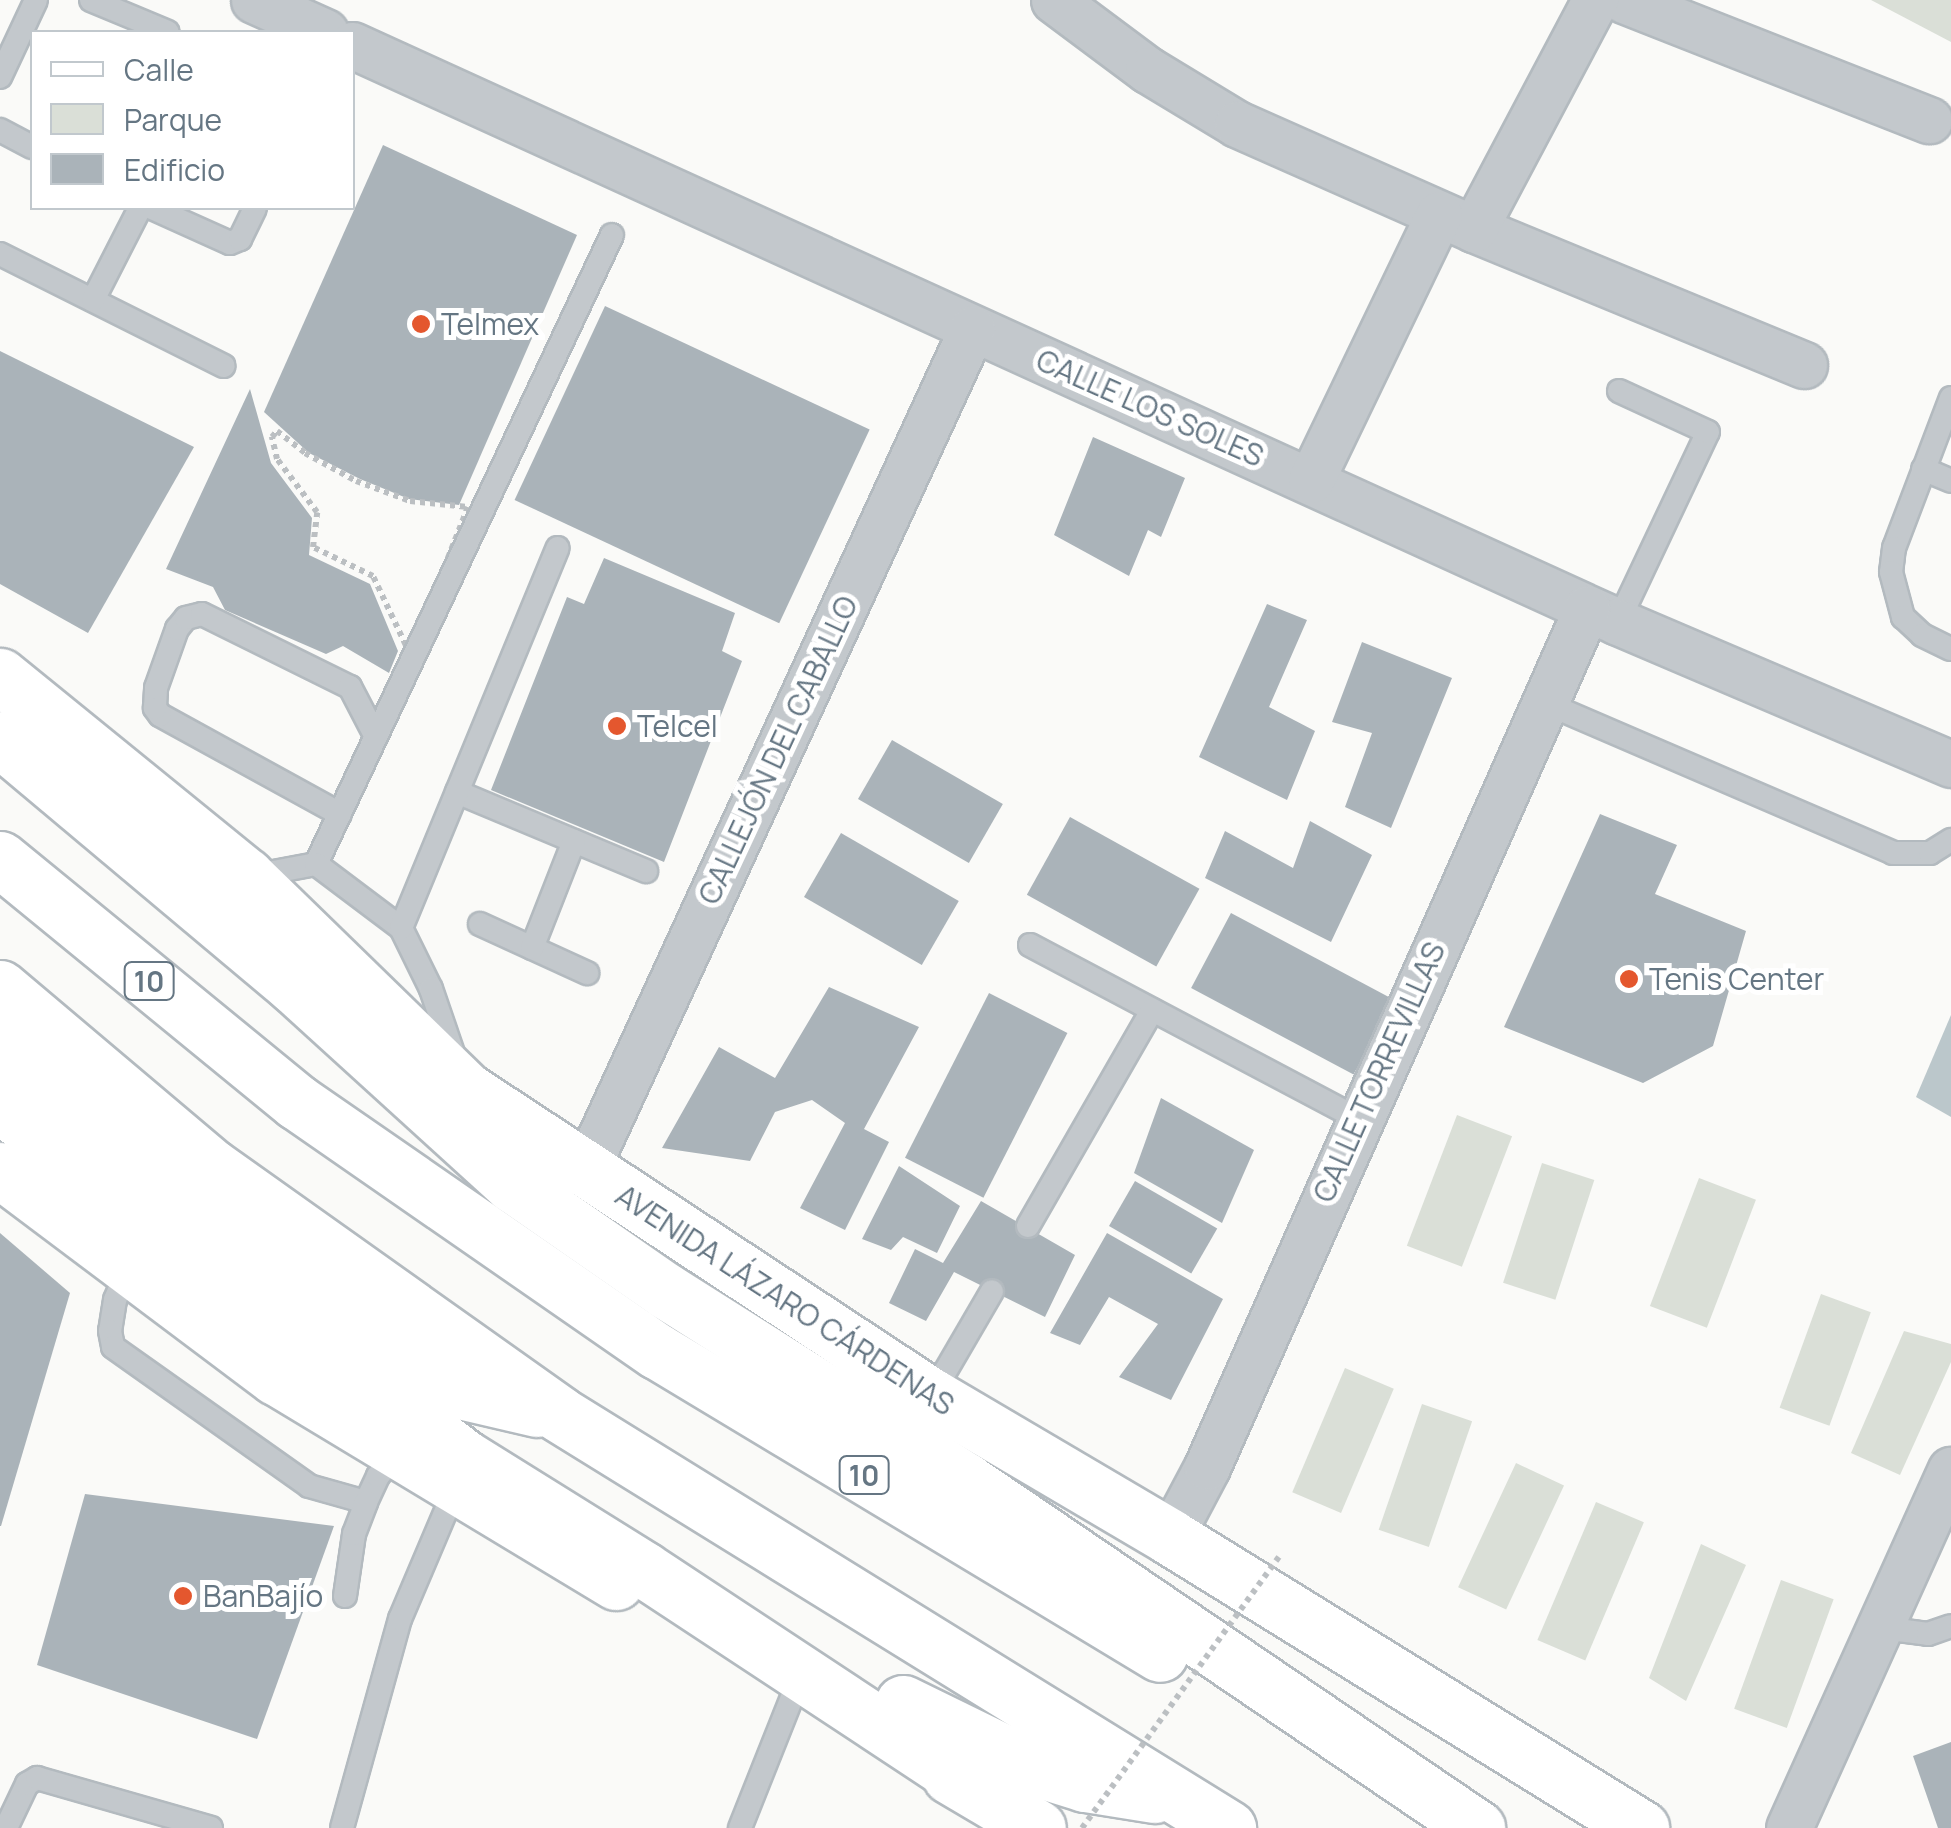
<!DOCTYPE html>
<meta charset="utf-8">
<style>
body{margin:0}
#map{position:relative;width:1951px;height:1828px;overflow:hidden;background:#fafaf8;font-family:Manrope,sans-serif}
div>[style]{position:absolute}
.green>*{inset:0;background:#dadfd7;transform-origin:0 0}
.water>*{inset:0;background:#bbc7cb}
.building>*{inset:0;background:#aab3b9;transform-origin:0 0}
.path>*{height:6px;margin-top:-3px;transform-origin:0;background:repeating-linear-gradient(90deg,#bbbfc2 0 5px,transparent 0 10px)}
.roads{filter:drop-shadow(2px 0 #b3babf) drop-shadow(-2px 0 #b3babf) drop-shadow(0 2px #b3babf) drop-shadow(0 -2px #b3babf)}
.lane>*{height:22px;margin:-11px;padding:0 11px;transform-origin:11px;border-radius:11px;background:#c3c8cc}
.street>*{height:45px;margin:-22.5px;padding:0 22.5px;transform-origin:22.5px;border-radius:22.5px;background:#c3c8cc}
.secondary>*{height:55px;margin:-27.5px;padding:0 27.5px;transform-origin:27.5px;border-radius:27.5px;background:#fff}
.highway>*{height:55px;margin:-27.5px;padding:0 27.5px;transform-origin:27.5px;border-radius:27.5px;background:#fff}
.path-bridge>*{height:6px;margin-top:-3px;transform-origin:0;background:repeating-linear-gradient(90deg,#bbbfc2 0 5px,transparent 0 10px)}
.dots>*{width:28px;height:28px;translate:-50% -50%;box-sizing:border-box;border:5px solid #fff;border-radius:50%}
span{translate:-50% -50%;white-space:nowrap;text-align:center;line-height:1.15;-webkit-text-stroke:10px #fff;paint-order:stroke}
.shield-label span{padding:2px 8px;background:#fff;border:2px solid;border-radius:8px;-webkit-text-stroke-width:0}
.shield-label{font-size:28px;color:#657683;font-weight:700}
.poi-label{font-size:30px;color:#657683}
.left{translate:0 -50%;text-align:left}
.street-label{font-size:30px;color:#657683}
.legend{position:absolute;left:30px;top:30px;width:325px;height:180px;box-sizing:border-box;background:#fff;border:2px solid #c1c8cd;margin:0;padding:12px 18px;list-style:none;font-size:30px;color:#657683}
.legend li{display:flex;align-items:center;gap:20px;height:50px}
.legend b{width:50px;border:2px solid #c1c8cd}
</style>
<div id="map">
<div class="green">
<i style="clip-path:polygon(1871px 0,1951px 0,1951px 42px)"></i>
<i style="left:1457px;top:1115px;width:59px;height:140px;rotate:21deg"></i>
<i style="left:1542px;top:1163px;width:55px;height:126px;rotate:18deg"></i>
<i style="left:1699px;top:1178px;width:61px;height:137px;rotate:21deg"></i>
<i style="left:1821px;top:1294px;width:53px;height:121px;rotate:20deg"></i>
<i style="clip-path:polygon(1904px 1331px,1951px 1344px,1951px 1362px,1900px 1475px,1851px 1453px)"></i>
<i style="left:1345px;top:1368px;width:53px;height:135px;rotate:23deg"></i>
<i style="left:1422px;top:1404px;width:53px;height:133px;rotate:19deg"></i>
<i style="left:1516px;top:1463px;width:53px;height:137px;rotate:25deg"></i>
<i style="left:1596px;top:1502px;width:52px;height:150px;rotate:23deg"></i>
<i style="clip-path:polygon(1701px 1544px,1746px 1565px,1686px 1701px,1649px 1678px)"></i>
<i style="left:1781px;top:1580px;width:56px;height:137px;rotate:20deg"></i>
</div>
<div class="water">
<i style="clip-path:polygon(1951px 1015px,1951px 1117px,1916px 1097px)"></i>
</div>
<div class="building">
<i style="clip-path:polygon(383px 145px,577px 235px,459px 505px,409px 499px,360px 479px,309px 453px,264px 412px)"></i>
<i style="left:605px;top:306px;width:292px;height:214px;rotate:25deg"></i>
<i style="clip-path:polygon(0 351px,194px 447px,88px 633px,0 584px)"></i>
<i style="clip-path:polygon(250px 389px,271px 463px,312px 518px,309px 555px,370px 584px,398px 651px,389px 673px,343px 646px,326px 654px,225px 610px,213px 587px,166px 569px)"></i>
<i style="clip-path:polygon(1093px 437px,1185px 478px,1161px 537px,1148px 530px,1129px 576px,1054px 535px)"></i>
<i style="clip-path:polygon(604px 558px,735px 613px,722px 651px,742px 661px,664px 862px,491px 790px,567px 597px,584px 604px)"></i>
<i style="clip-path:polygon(1267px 604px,1307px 620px,1269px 707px,1315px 731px,1287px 800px,1199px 757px)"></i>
<i style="clip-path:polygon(1362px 642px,1452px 678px,1391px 828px,1345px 807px,1372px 733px,1332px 722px)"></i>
<i style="left:892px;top:740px;width:128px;height:68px;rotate:30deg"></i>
<i style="clip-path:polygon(1600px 814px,1677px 845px,1655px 894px,1746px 931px,1713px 1046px,1643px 1083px,1504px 1027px)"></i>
<i style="left:1070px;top:817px;width:148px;height:89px;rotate:29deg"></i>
<i style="clip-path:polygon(1310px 821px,1372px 855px,1331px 942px,1205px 878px,1225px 831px,1293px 868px)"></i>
<i style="left:841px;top:833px;width:136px;height:74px;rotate:30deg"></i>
<i style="left:1231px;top:913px;width:184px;height:85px;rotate:28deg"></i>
<i style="clip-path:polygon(829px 987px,919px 1027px,864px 1129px,889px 1142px,845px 1230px,800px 1208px,845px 1123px,812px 1100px,775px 1112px,750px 1161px,662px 1148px,719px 1047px,775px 1078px)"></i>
<i style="left:989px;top:993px;width:88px;height:185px;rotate:27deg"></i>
<i style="clip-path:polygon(1161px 1098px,1254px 1150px,1222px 1223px,1134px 1173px)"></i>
<i style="clip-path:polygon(899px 1166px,960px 1206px,937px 1253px,903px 1237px,891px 1250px,862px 1239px)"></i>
<i style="left:1135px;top:1181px;width:95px;height:52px;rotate:30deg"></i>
<i style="clip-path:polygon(981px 1201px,1075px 1255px,1045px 1317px,954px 1272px,926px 1321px,889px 1303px,915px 1249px,943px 1263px)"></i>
<i style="clip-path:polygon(0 1233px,70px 1293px,1px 1526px,0 1526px)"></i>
<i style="clip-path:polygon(1107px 1233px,1223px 1299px,1171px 1400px,1119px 1377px,1158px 1324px,1109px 1297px,1080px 1345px,1050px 1333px)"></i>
<i style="clip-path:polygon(85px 1494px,334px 1526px,257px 1739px,37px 1665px)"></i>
<i style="clip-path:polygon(1951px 1742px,1951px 1828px,1938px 1828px,1913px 1756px)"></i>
</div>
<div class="path">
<i style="left:277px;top:431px;width:36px;rotate:38deg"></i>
<i style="left:305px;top:453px;width:58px;rotate:28.8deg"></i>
<i style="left:356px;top:481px;width:58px;rotate:20.3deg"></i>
<i style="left:410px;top:501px;width:58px;rotate:5.9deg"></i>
<i style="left:468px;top:507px;width:158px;rotate:111.5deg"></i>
<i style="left:410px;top:654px;width:86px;rotate:-115.4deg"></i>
<i style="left:373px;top:576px;width:67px;rotate:-154.2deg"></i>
<i style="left:313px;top:547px;width:35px;rotate:-83deg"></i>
<i style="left:317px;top:512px;width:66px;rotate:-127deg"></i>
<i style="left:277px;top:459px;width:23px;rotate:-103deg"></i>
<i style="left:272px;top:437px;width:8px;rotate:-50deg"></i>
</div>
<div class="roads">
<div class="lane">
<i style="left:91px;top:0;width:83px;rotate:22.6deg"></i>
<i style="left:0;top:77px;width:85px;rotate:-64.9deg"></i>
<i style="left:0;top:130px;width:36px;rotate:28deg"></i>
<i style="left:152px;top:208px;width:85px;rotate:24.2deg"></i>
<i style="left:230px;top:243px;width:11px;rotate:-22deg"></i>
<i style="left:240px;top:239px;width:34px;rotate:-64deg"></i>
<i style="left:0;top:254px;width:250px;rotate:26.6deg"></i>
<i style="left:93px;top:300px;width:103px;rotate:-62.9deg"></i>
<i style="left:1951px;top:398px;width:160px;rotate:110.8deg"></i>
<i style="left:1894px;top:548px;width:24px;rotate:97deg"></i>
<i style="left:1891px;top:572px;width:47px;rotate:75.1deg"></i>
<i style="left:1903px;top:617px;width:26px;rotate:43deg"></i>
<i style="left:1922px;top:635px;width:32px;rotate:26deg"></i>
<i style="left:1923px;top:469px;width:30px;rotate:23deg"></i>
<i style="left:1618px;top:622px;width:210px;rotate:-64.7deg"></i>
<i style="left:1708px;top:432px;width:98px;rotate:-155.3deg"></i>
<i style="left:1543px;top:702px;width:381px;rotate:23.3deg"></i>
<i style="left:1893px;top:853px;width:37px"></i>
<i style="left:1930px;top:853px;width:25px;rotate:-32deg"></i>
<i style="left:457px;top:792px;width:205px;rotate:22.7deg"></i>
<i style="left:340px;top:814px;width:205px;rotate:-151.2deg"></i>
<i style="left:160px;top:715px;width:9px;rotate:-126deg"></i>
<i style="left:155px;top:708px;width:20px;rotate:-87deg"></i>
<i style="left:156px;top:688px;width:63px;rotate:-70.4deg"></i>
<i style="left:177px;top:629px;width:14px;rotate:-51deg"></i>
<i style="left:186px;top:618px;width:16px;rotate:-14deg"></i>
<i style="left:202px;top:614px;width:165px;rotate:26.3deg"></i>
<i style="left:350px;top:687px;width:56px;rotate:62.5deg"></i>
<i style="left:316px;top:864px;width:695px;rotate:-64.8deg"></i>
<i style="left:252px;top:876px;width:65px;rotate:-10.6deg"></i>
<i style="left:316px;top:864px;width:106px;rotate:37deg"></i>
<i style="left:401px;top:928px;width:68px;rotate:63.8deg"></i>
<i style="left:431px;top:989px;width:74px;rotate:71.1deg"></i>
<i style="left:480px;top:924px;width:118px;rotate:24.6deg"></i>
<i style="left:401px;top:928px;width:411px;rotate:-67.6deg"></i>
<i style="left:1030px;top:945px;width:371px;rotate:27.9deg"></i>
<i style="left:532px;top:948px;width:115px;rotate:-68.6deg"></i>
<i style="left:1028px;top:1226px;width:249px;rotate:-60.1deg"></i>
<i style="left:129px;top:1267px;width:36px;rotate:113deg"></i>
<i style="left:115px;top:1300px;width:31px;rotate:99deg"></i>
<i style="left:110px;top:1331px;width:16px;rotate:79deg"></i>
<i style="left:113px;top:1347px;width:240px;rotate:35.3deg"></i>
<i style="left:309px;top:1486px;width:59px;rotate:15.7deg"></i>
<i style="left:366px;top:1502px;width:29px;rotate:-65deg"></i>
<i style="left:378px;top:1476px;width:32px;rotate:-49deg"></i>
<i style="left:931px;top:1396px;width:121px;rotate:-59.8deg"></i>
<i style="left:345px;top:1596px;width:63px;rotate:-81.7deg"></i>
<i style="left:354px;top:1534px;width:34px;rotate:-69deg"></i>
<i style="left:1883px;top:1628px;width:45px;rotate:7.6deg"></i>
<i style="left:1928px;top:1634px;width:24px;rotate:-19deg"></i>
<i style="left:6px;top:1828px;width:49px;rotate:-64.5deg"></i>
<i style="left:27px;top:1784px;width:12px;rotate:-31deg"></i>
<i style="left:37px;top:1778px;width:181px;rotate:16deg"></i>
<i style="left:342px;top:1828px;width:217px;rotate:-74.5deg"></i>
<i style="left:400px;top:1619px;width:143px;rotate:-67deg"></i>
<i style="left:740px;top:1828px;width:152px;rotate:-68.3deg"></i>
</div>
<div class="street">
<i style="left:254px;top:0;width:78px;rotate:24.3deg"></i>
<i style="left:1054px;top:0;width:117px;rotate:36.7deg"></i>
<i style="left:1148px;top:70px;width:104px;rotate:31.2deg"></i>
<i style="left:1237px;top:124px;width:259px;rotate:23.9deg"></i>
<i style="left:1474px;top:229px;width:357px;rotate:22.4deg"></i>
<i style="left:1624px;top:0;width:328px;rotate:21.5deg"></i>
<i style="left:352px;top:45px;width:1391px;rotate:24.5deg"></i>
<i style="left:1618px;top:622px;width:362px;rotate:23.1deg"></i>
<i style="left:1474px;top:229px;width:259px;rotate:-62.1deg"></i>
<i style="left:1311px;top:480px;width:295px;rotate:-64.3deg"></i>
<i style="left:585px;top:1171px;width:927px;rotate:-65.32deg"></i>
<i style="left:1170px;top:1537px;width:79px;rotate:-62.1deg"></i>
<i style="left:1207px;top:1467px;width:939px;rotate:-66.14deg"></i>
<i style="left:1789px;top:1828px;width:393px;rotate:-65.7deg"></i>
</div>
<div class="secondary">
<i style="left:0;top:676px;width:317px;rotate:39.1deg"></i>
<i style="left:246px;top:876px;width:307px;rotate:44.2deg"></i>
<i style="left:466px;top:1090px;width:557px;rotate:33.35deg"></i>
<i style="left:931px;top:1396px;width:277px;rotate:30.5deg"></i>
<i style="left:1170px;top:1537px;width:554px;rotate:31.71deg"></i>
<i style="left:0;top:1170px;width:345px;rotate:36.9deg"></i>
<i style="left:276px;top:1377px;width:397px;rotate:31.1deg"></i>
<i style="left:950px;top:1776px;width:102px;rotate:30.6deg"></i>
</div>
<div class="highway">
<i style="left:0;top:739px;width:383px;rotate:40deg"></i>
<i style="left:293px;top:985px;width:296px;rotate:42.3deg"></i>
<i style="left:512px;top:1184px;width:188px;rotate:34.8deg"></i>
<i style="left:666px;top:1291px;width:355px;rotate:32.3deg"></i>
<i style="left:966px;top:1481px;width:618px;rotate:34.18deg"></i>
<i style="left:0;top:859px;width:384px;rotate:39.3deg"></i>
<i style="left:297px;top:1102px;width:438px;rotate:34.7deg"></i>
<i style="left:657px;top:1351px;width:587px;rotate:31.06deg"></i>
<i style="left:0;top:988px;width:277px;rotate:40.2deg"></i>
<i style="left:212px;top:1167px;width:426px;rotate:35.4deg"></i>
<i style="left:559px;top:1414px;width:787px;rotate:31.75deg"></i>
<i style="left:0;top:1049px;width:249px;rotate:39.3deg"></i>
<i style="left:193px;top:1207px;width:248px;rotate:36.6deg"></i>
<i style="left:392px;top:1355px;width:68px;rotate:30deg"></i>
<i style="left:451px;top:1389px;width:88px;rotate:13.1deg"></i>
<i style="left:0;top:1105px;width:584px;rotate:37.2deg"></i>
<i style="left:465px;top:1458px;width:210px;rotate:31.9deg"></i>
<i style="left:643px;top:1569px;width:419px;rotate:33.4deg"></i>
<i style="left:903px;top:1703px;width:153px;rotate:26.1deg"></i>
<i style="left:1040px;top:1770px;width:47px;rotate:17.3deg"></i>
<i style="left:1085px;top:1784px;width:70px;rotate:9.1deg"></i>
</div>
</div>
<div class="path-bridge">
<i style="left:1082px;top:1828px;width:337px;rotate:-54deg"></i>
</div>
<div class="dots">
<i style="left:421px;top:324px;background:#e4572e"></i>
<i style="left:617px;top:726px;background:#e4572e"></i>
<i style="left:1629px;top:979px;background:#e4572e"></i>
<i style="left:183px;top:1596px;background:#e4572e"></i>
</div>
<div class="shield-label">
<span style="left:149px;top:981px">10</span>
<span style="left:864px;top:1475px">10</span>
</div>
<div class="poi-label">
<span class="left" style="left:441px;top:324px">Telmex</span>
<span class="left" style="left:637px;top:726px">Telcel</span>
<span class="left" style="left:1649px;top:979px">Tenis Center</span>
<span class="left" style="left:203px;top:1596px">BanBajío</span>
</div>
<div class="street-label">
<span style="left:1150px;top:408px;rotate:24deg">CALLE LOS SOLES</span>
<span style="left:778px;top:750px;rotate:-65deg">CALLEJÓN DEL CABALLO</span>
<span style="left:1379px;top:1072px;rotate:-66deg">CALLE TORREVILLAS</span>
<span style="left:785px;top:1300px;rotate:33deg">AVENIDA LÁZARO CÁRDENAS</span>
</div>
<ul class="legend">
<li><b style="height:12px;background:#fff"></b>Calle</li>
<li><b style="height:28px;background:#dadfd7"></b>Parque</li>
<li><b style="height:28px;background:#aab3b9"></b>Edificio</li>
</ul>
</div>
